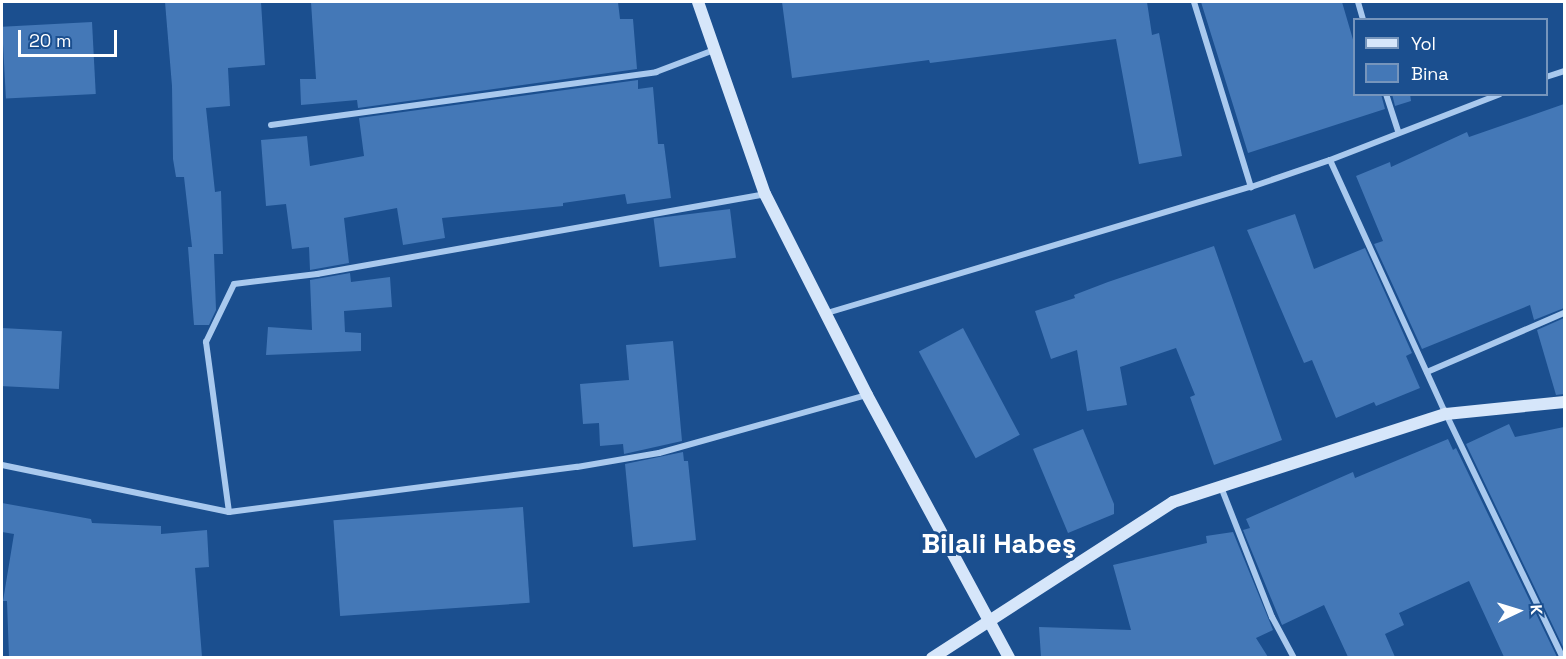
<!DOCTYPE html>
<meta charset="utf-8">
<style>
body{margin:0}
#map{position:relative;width:1566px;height:659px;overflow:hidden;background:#1b4f8f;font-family:"Space Grotesk",sans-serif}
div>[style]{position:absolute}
.building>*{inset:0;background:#4478b7;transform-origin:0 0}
.street>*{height:6px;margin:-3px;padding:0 3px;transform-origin:3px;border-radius:3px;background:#a9c9ee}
.secondary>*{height:12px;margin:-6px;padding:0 6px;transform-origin:6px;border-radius:6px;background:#d6e6fa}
span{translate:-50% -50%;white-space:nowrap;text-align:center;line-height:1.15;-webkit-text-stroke:6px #1b4f8f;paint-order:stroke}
.district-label{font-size:28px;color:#fff;font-weight:700}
.frame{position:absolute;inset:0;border:3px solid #fff;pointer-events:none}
.legend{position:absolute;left:1353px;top:18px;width:195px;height:78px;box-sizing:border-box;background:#1b4f8f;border:2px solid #7695bc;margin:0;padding:8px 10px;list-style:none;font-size:18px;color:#fff}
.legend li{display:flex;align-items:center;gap:12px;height:30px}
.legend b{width:30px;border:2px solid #7695bc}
.north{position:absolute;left:1488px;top:581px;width:60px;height:60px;-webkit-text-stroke:4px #1b4f8f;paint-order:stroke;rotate:86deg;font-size:16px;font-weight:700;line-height:24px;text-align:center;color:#fff}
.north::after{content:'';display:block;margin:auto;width:21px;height:27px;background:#fff;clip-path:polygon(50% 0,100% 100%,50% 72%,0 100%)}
.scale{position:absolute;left:18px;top:30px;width:99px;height:27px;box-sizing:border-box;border:3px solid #fff;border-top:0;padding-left:8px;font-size:18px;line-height:21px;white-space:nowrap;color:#fff;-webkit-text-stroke:4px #1b4f8f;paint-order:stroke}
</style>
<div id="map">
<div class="building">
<i style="clip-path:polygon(165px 2px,261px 2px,265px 65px,228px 68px,230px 106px,206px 108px,215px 192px,221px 191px,223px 254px,214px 254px,216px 310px,209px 325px,194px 325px,188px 247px,192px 247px,184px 177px,176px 177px,173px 159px,172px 86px)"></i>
<i style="clip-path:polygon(311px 2px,618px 2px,620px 19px,633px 19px,637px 69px,358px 108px,357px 100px,301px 105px,300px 79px,316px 79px)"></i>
<i style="clip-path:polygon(782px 2px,1147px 2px,1152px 35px,1159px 33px,1182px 156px,1139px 164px,1116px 39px,930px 63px,929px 60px,792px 78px)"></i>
<i style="clip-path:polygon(1201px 2px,1342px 2px,1354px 43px,1354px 94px,1381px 94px,1385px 109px,1248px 153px)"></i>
<i style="left:92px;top:22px;width:72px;height:90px;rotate:87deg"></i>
<i style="clip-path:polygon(638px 80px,638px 89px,653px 87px,658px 144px,664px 144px,671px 198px,627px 204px,625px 194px,563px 203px,563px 206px,442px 218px,445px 238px,403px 245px,397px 208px,344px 218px,349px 263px,310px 270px,309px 247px,292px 249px,286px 204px,266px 206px,261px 140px,307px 136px,310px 166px,364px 156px,359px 118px)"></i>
<i style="clip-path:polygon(1392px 94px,1410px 94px,1411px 101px,1395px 106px)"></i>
<i style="clip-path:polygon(1564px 104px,1564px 308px,1534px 320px,1530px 305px,1422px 349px,1374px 244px,1383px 241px,1356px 176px,1390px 162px,1391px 167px,1467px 132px,1469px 137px)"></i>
<i style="left:730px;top:209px;width:49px;height:77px;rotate:83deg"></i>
<i style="clip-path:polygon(1295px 214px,1314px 269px,1365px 248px,1412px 353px,1406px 356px,1420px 388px,1376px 406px,1374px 402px,1336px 418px,1312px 360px,1304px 363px,1247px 230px)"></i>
<i style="clip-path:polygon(1214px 246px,1282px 440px,1214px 465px,1190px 397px,1195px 395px,1176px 348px,1120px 367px,1127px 405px,1087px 411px,1077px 350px,1051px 359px,1035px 311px,1075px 298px,1074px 295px,1108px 282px)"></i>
<i style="clip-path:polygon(350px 273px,351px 282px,390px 277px,392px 307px,344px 311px,345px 332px,361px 333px,361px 351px,266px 355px,268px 327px,312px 330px,310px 280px)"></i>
<i style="clip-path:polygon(1564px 318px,1564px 394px,1556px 395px,1537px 330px)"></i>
<i style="left:2px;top:328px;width:60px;height:58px;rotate:3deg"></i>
<i style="left:963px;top:328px;width:121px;height:50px;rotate:62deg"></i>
<i style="clip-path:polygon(673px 341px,682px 441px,624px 454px,623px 444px,600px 446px,599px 423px,583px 424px,580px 384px,629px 380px,626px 345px)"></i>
<i style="clip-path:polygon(1509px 424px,1515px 437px,1564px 427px,1564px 649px,1466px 444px)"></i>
<i style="clip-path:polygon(1083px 429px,1114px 504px,1114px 514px,1068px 533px,1033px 449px)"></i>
<i style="clip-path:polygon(1448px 439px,1453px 450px,1456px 448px,1557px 657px,1504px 657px,1469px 581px,1399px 613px,1404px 625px,1385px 634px,1395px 657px,1348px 657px,1324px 605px,1282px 625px,1243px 530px,1250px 528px,1246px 519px,1353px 472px,1355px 478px)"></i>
<i style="clip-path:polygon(683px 452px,684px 461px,688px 461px,696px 540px,633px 547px,625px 464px)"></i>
<i style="clip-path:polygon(2px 503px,91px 519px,92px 523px,161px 526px,161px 534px,207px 530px,209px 567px,195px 568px,202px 657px,9px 657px,7px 601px,3px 601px,14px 534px,2px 532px)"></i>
<i style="left:523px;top:507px;width:96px;height:190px;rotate:86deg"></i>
<i style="clip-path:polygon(1233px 532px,1273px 630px,1256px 638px,1268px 657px,1041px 657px,1039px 627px,1131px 630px,1113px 565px,1207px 543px,1206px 536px)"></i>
</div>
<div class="street">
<i style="left:1194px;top:2px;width:194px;rotate:72.9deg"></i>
<i style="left:1358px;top:2px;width:19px;rotate:74deg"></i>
<i style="left:1546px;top:77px;width:19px;rotate:-18deg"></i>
<i style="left:1386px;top:94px;width:40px;rotate:72deg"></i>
<i style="left:271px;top:125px;width:389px;rotate:-7.8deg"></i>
<i style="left:656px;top:72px;width:62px;rotate:-20.8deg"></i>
<i style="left:1330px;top:160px;width:279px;rotate:65.5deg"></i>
<i style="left:1446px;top:414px;width:271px;rotate:64.4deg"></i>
<i style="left:827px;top:313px;width:442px;rotate:-16.6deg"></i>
<i style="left:1251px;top:187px;width:83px;rotate:-18.9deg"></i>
<i style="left:1330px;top:160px;width:182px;rotate:-21.2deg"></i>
<i style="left:1427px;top:372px;width:149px;rotate:-23.3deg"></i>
<i style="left:2px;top:465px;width:232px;rotate:11.7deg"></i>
<i style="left:229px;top:512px;width:351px;rotate:-7.4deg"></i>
<i style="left:577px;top:467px;width:83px;rotate:-9.7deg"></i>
<i style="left:659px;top:453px;width:216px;rotate:-15.6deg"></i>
<i style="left:1221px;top:487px;width:140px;rotate:68.6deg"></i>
<i style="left:1272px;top:617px;width:47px;rotate:61.8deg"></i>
<i style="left:229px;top:512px;width:172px;rotate:-97.7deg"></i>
<i style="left:206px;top:342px;width:64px;rotate:-64.2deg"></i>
<i style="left:234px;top:284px;width:84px;rotate:-6.9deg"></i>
<i style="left:317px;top:274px;width:455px;rotate:-10.1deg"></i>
</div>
<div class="secondary">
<i style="left:698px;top:2px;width:203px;rotate:70.8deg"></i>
<i style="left:765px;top:194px;width:225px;rotate:63.1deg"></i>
<i style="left:867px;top:395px;width:299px;rotate:61.6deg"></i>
<i style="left:932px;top:658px;width:287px;rotate:-32.9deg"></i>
<i style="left:1173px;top:502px;width:287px;rotate:-17.9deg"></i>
<i style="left:1446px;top:414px;width:119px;rotate:-5.8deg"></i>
</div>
<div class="district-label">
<span style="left:999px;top:543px">Bilali Habeş</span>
</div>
<div class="frame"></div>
<ul class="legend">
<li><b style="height:8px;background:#d6e6fa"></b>Yol</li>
<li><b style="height:16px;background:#4478b7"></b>Bina</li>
</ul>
<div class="north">K</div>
<div class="scale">20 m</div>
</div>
